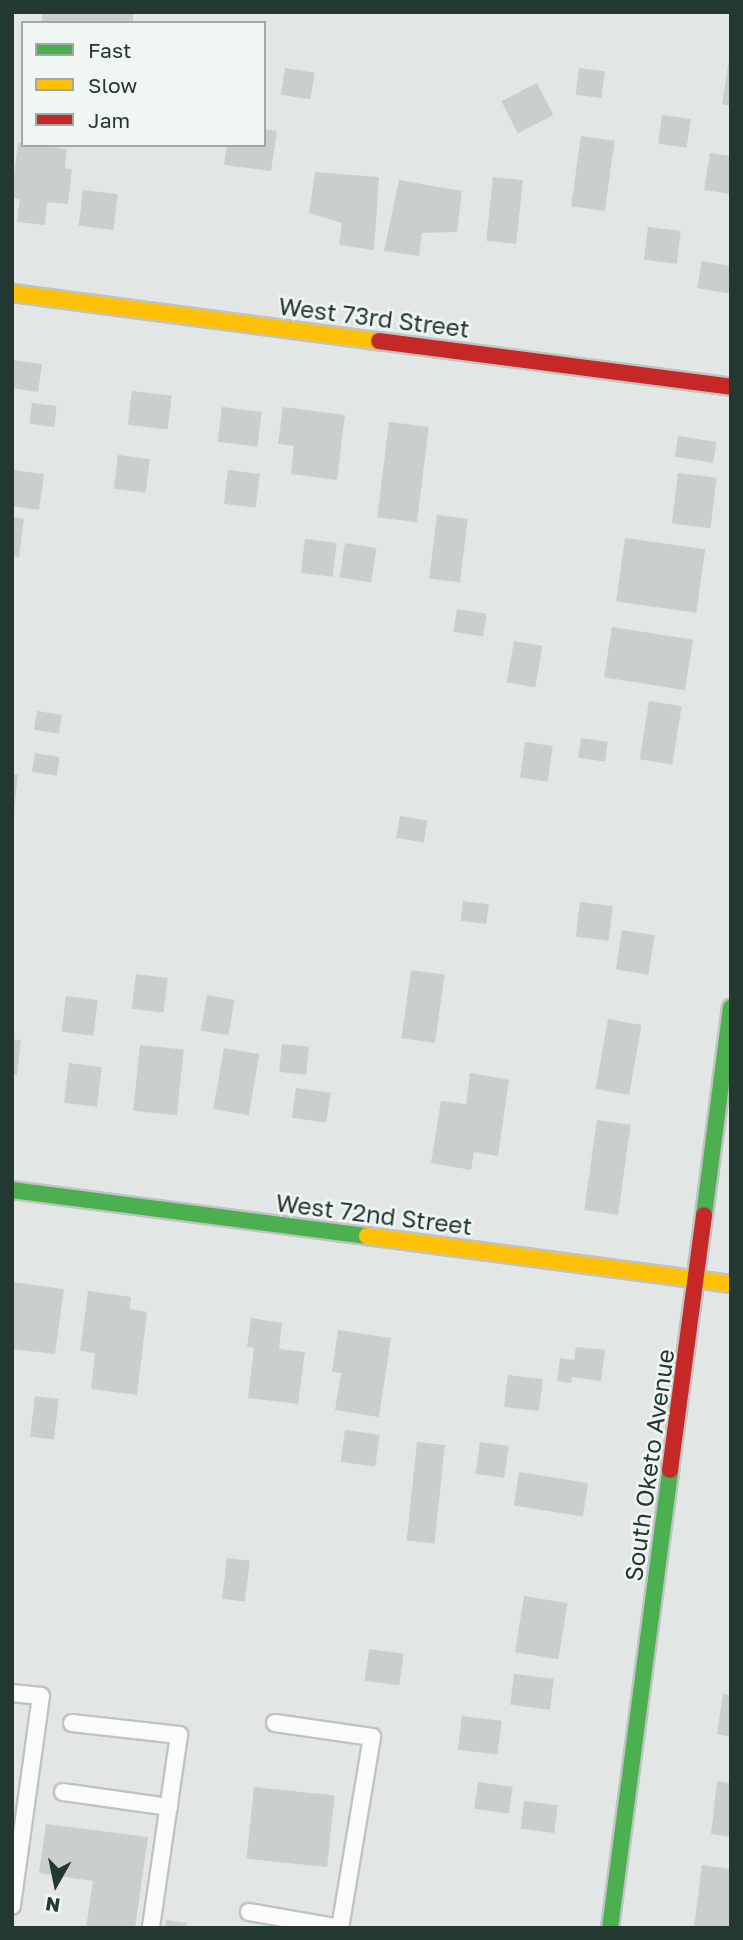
<!DOCTYPE html>
<style>
body{margin:0}
#map{position:relative;width:743px;height:1940px;overflow:hidden;background:#e2e7e5;font-family:"Golos Text",sans-serif}
div>[style]{position:absolute}
.building>*{inset:0;background:#cacecc;transform-origin:0 0}
.roads{filter:drop-shadow(2px 0 #bfc4c2) drop-shadow(-2px 0 #bfc4c2) drop-shadow(0 2px #bfc4c2) drop-shadow(0 -2px #bfc4c2)}
.lane>*{height:16px;margin:-8px;padding:0 8px;transform-origin:8px;border-radius:8px;background:#fbfbfb}
.fast>*{height:16px;margin:-8px;padding:0 8px;transform-origin:8px;border-radius:8px;background:#4caf50}
.slow>*{height:16px;margin:-8px;padding:0 8px;transform-origin:8px;border-radius:8px;background:#ffc107}
.jam>*{height:16px;margin:-8px;padding:0 8px;transform-origin:8px;border-radius:8px;background:#c62828}
span{translate:-50% -50%;white-space:nowrap;text-align:center;line-height:1.15;-webkit-text-stroke:5px #f0f6f3;paint-order:stroke}
.street-label{font-size:24px;color:#233831}
.frame{position:absolute;inset:0;border:14px solid #233831;pointer-events:none}
.legend{position:absolute;left:21px;top:21px;width:245px;height:126px;box-sizing:border-box;background:#f0f6f3;border:2px solid #9eaaa5;margin:0;padding:9px 12px;list-style:none;font-size:21px;color:#233831}
.legend li{display:flex;align-items:center;gap:14px;height:35px}
.legend b{width:35px;border:2px solid #9eaaa5}
.north{position:absolute;left:21px;top:1849px;width:70px;height:70px;-webkit-text-stroke:5px #f0f6f3;paint-order:stroke;rotate:189deg;font-size:19px;font-weight:700;line-height:28px;text-align:center;color:#233831}
.north::after{content:'';display:block;margin:auto;width:24px;height:32px;background:#233831;clip-path:polygon(50% 0,100% 100%,50% 72%,0 100%)}
</style>
<div id="map">
<div class="building">
<i style="left:42px;top:12px;width:91px;height:11px"></i>
<i style="clip-path:polygon(729px 60px,731px 60px,731px 106px,722px 104px)"></i>
<i style="left:285px;top:68px;width:30px;height:27px;rotate:9deg"></i>
<i style="left:579px;top:68px;width:26px;height:27px;rotate:7deg"></i>
<i style="left:537px;top:83px;width:36px;height:40px;rotate:63deg"></i>
<i style="left:662px;top:115px;width:29px;height:29px;rotate:8deg"></i>
<i style="clip-path:polygon(264px 129px,277px 131px,271px 171px,224px 165px,227px 145px,264px 145px)"></i>
<i style="left:581px;top:136px;width:34px;height:71px;rotate:8deg"></i>
<i style="clip-path:polygon(18px 143px,67px 149px,65px 168px,72px 169px,68px 204px,47px 202px,45px 225px,17px 222px,20px 199px,12px 198px,12px 192px)"></i>
<i style="clip-path:polygon(710px 153px,731px 156px,731px 194px,704px 190px)"></i>
<i style="clip-path:polygon(315px 172px,379px 177px,374px 250px,339px 245px,342px 223px,309px 213px)"></i>
<i style="left:493px;top:177px;width:30px;height:64px;rotate:6deg"></i>
<i style="clip-path:polygon(399px 180px,462px 191px,457px 232px,422px 233px,419px 256px,384px 251px)"></i>
<i style="left:83px;top:190px;width:35px;height:36px;rotate:7deg"></i>
<i style="left:648px;top:227px;width:33px;height:33px;rotate:7deg"></i>
<i style="clip-path:polygon(702px 261px,731px 266px,731px 294px,697px 288px)"></i>
<i style="clip-path:polygon(12px 360px,42px 364px,38px 392px,12px 388px)"></i>
<i style="left:132px;top:391px;width:40px;height:34px;rotate:7deg"></i>
<i style="left:32px;top:403px;width:25px;height:21px;rotate:7deg"></i>
<i style="left:222px;top:407px;width:40px;height:35px;rotate:7deg"></i>
<i style="clip-path:polygon(283px 407px,345px 415px,337px 480px,291px 474px,294px 446px,278px 444px)"></i>
<i style="left:389px;top:422px;width:40px;height:96px;rotate:7deg"></i>
<i style="left:678px;top:436px;width:39px;height:21px;rotate:9deg"></i>
<i style="left:118px;top:455px;width:32px;height:34px;rotate:7deg"></i>
<i style="clip-path:polygon(12px 470px,44px 474px,39px 510px,12px 506px)"></i>
<i style="left:228px;top:470px;width:32px;height:34px;rotate:7deg"></i>
<i style="left:678px;top:473px;width:39px;height:51px;rotate:7deg"></i>
<i style="left:437px;top:515px;width:31px;height:64px;rotate:7deg"></i>
<i style="clip-path:polygon(12px 517px,24px 519px,19px 557px,12px 556px)"></i>
<i style="left:625px;top:538px;width:81px;height:64px;rotate:8deg"></i>
<i style="left:305px;top:539px;width:32px;height:34px;rotate:7deg"></i>
<i style="left:345px;top:543px;width:32px;height:35px;rotate:9deg"></i>
<i style="left:457px;top:609px;width:30px;height:23px;rotate:9deg"></i>
<i style="left:612px;top:627px;width:82px;height:51px;rotate:9deg"></i>
<i style="left:514px;top:641px;width:29px;height:42px;rotate:10deg"></i>
<i style="left:649px;top:701px;width:33px;height:59px;rotate:9deg"></i>
<i style="left:37px;top:711px;width:25px;height:19px;rotate:9deg"></i>
<i style="left:581px;top:738px;width:27px;height:20px;rotate:8deg"></i>
<i style="left:525px;top:742px;width:28px;height:36px;rotate:8deg"></i>
<i style="left:35px;top:753px;width:25px;height:19px;rotate:9deg"></i>
<i style="clip-path:polygon(12px 775px,18px 775px,14px 810px,12px 810px)"></i>
<i style="left:400px;top:816px;width:28px;height:22px;rotate:10deg"></i>
<i style="left:463px;top:901px;width:26px;height:20px;rotate:7deg"></i>
<i style="left:580px;top:902px;width:33px;height:35px;rotate:7deg"></i>
<i style="left:622px;top:930px;width:33px;height:40px;rotate:9deg"></i>
<i style="left:411px;top:970px;width:34px;height:69px;rotate:8deg"></i>
<i style="left:136px;top:974px;width:32px;height:35px;rotate:7deg"></i>
<i style="left:207px;top:995px;width:28px;height:36px;rotate:10deg"></i>
<i style="left:66px;top:996px;width:32px;height:36px;rotate:7deg"></i>
<i style="left:608px;top:1019px;width:34px;height:71px;rotate:10deg"></i>
<i style="clip-path:polygon(12px 1039px,21px 1040px,17px 1075px,12px 1075px)"></i>
<i style="left:282px;top:1044px;width:27px;height:28px;rotate:6deg"></i>
<i style="left:140px;top:1045px;width:44px;height:66px;rotate:6deg"></i>
<i style="left:224px;top:1048px;width:36px;height:62px;rotate:10deg"></i>
<i style="left:69px;top:1063px;width:33px;height:40px;rotate:7deg"></i>
<i style="clip-path:polygon(470px 1073px,509px 1080px,498px 1156px,474px 1152px,471px 1170px,431px 1163px,441px 1101px,466px 1104px)"></i>
<i style="left:296px;top:1088px;width:35px;height:30px;rotate:8deg"></i>
<i style="left:597px;top:1120px;width:34px;height:91px;rotate:8deg"></i>
<i style="clip-path:polygon(12px 1282px,64px 1289px,55px 1354px,12px 1349px)"></i>
<i style="clip-path:polygon(88px 1291px,131px 1297px,130px 1309px,147px 1312px,137px 1395px,91px 1389px,95px 1353px,80px 1351px)"></i>
<i style="clip-path:polygon(251px 1318px,282px 1323px,279px 1349px,305px 1352px,298px 1404px,248px 1398px,254px 1348px,247px 1347px)"></i>
<i style="clip-path:polygon(338px 1330px,391px 1338px,379px 1417px,335px 1410px,341px 1373px,332px 1372px)"></i>
<i style="clip-path:polygon(576px 1347px,605px 1350px,601px 1381px,572px 1377px,571px 1383px,557px 1381px,560px 1358px,574px 1360px)"></i>
<i style="left:508px;top:1375px;width:35px;height:32px;rotate:7deg"></i>
<i style="left:35px;top:1396px;width:24px;height:41px;rotate:7deg"></i>
<i style="left:345px;top:1430px;width:35px;height:32px;rotate:8deg"></i>
<i style="left:417px;top:1442px;width:28px;height:99px;rotate:6deg"></i>
<i style="left:480px;top:1442px;width:29px;height:32px;rotate:8deg"></i>
<i style="left:519px;top:1472px;width:70px;height:34px;rotate:9deg"></i>
<i style="left:227px;top:1558px;width:23px;height:41px;rotate:7deg"></i>
<i style="left:524px;top:1596px;width:44px;height:57px;rotate:9deg"></i>
<i style="left:369px;top:1649px;width:35px;height:32px;rotate:8deg"></i>
<i style="left:514px;top:1674px;width:40px;height:31px;rotate:7deg"></i>
<i style="clip-path:polygon(723px 1694px,731px 1695px,731px 1737px,717px 1734px)"></i>
<i style="left:462px;top:1716px;width:40px;height:34px;rotate:7deg"></i>
<i style="clip-path:polygon(717px 1781px,731px 1783px,731px 1837px,711px 1834px)"></i>
<i style="left:478px;top:1782px;width:35px;height:27px;rotate:8deg"></i>
<i style="left:254px;top:1787px;width:81px;height:72px;rotate:6deg"></i>
<i style="left:524px;top:1801px;width:34px;height:28px;rotate:7deg"></i>
<i style="clip-path:polygon(46px 1824px,148px 1837px,135px 1928px,86px 1928px,93px 1881px,39px 1873px)"></i>
<i style="clip-path:polygon(702px 1865px,731px 1869px,731px 1928px,694px 1927px)"></i>
<i style="clip-path:polygon(166px 1920px,187px 1923px,186px 1928px,165px 1928px)"></i>
</div>
<div class="roads">
<div class="lane">
<i style="left:12px;top:1693px;width:29px;rotate:6deg"></i>
<i style="left:41px;top:1696px;width:212px;rotate:97.9deg"></i>
<i style="left:72px;top:1723px;width:108px;rotate:6.4deg"></i>
<i style="left:179px;top:1735px;width:195px;rotate:98.3deg"></i>
<i style="left:275px;top:1723px;width:98px;rotate:8.2deg"></i>
<i style="left:372px;top:1737px;width:194px;rotate:99.5deg"></i>
<i style="left:63px;top:1792px;width:107px;rotate:8.1deg"></i>
<i style="left:249px;top:1912px;width:93px;rotate:9.9deg"></i>
</div>
<div class="fast">
<i style="left:12px;top:1190px;width:358px;rotate:7.4deg"></i>
<i style="left:704px;top:1215px;width:209px;rotate:-82.6deg"></i>
<i style="left:610px;top:1928px;width:462px;rotate:-82.5deg"></i>
</div>
<div class="slow">
<i style="left:12px;top:293px;width:370px;rotate:7.5deg"></i>
<i style="left:367px;top:1236px;width:367px;rotate:7.5deg"></i>
</div>
<div class="jam">
<i style="left:379px;top:341px;width:355px;rotate:7.4deg"></i>
<i style="left:670px;top:1470px;width:257px;rotate:-82.4deg"></i>
</div>
</div>
<div class="street-label">
<span style="left:374px;top:317px;rotate:7deg">West 73rd Street</span>
<span style="left:374px;top:1214px;rotate:7deg">West 72nd Street</span>
<span style="left:649px;top:1465px;rotate:-82deg">South Oketo Avenue</span>
</div>
<div class="frame"></div>
<ul class="legend">
<li><b style="height:9px;background:#4caf50"></b>Fast</li>
<li><b style="height:9px;background:#ffc107"></b>Slow</li>
<li><b style="height:9px;background:#c62828"></b>Jam</li>
</ul>
<div class="north">N</div>
</div>
